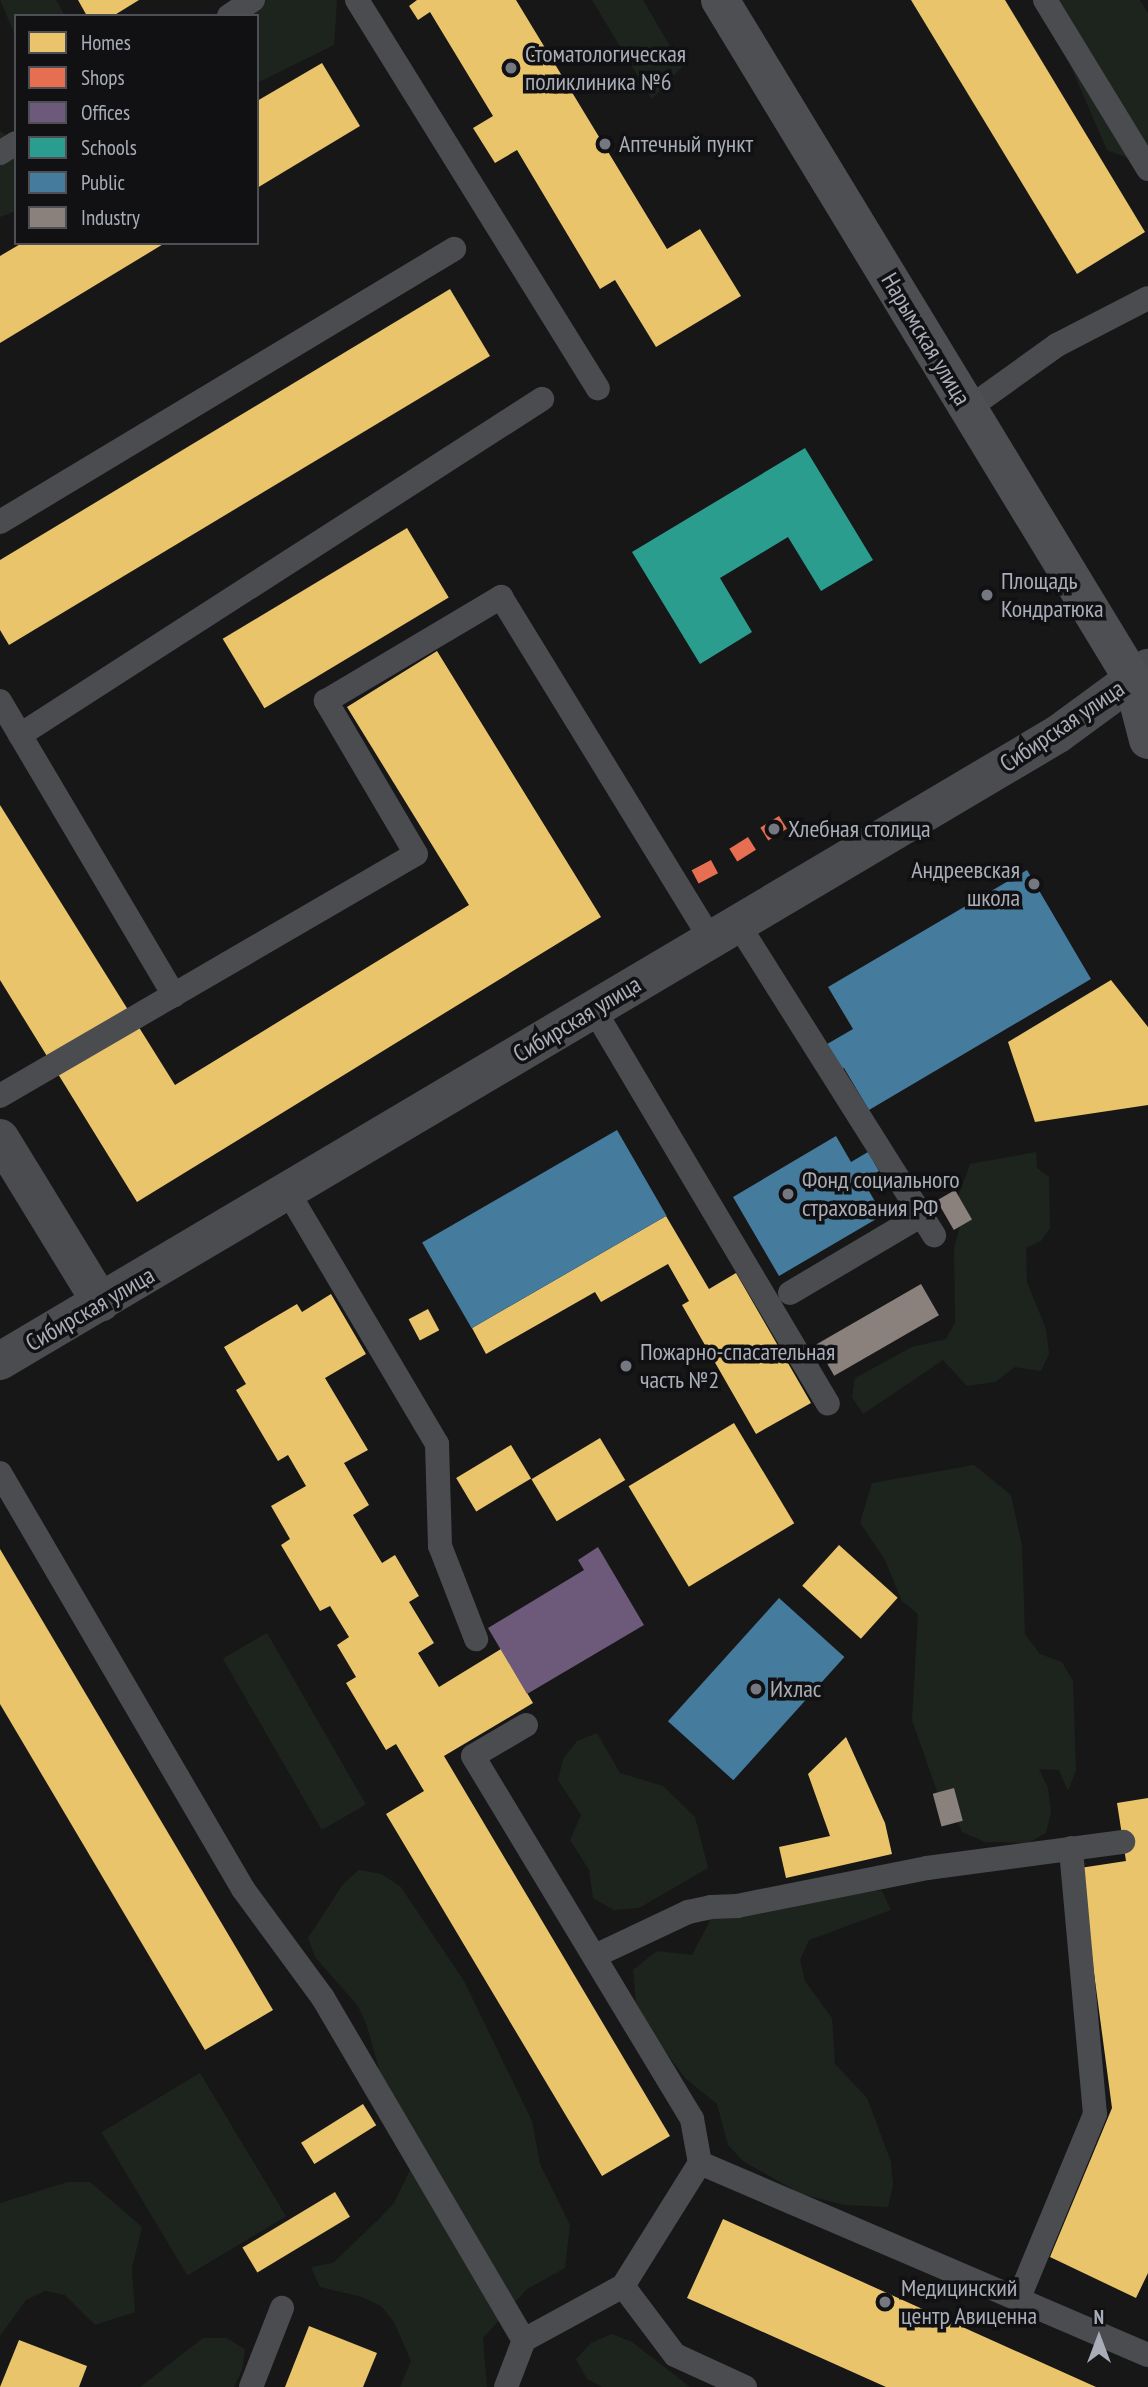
<!DOCTYPE html>
<meta charset="utf-8">
<style>
body{margin:0}
#map{position:relative;width:1148px;height:2387px;overflow:hidden;background:#171717;font-family:"PT Sans Narrow",sans-serif}
div>[style]{position:absolute}
.green>*{inset:0;background:#1d241e;transform-origin:0 0}
.homes>*{inset:0;background:#e9c46a;transform-origin:0 0}
.shops>*{inset:0;background:#e76f51;transform-origin:0 0}
.offices>*{inset:0;background:#6d597a}
.schools>*{inset:0;background:#2a9d8f}
.public>*{inset:0;background:#457b9d;transform-origin:0 0}
.industry>*{inset:0;background:#8a817c;transform-origin:0 0}
.service>*{height:24px;margin:-12px;padding:0 12px;transform-origin:12px;border-radius:12px;background:#4b4c50}
.minor>*{height:38px;margin:-19px;padding:0 19px;transform-origin:19px;border-radius:19px;background:#4b4c50}
.primary>*{height:38px;margin:-19px;padding:0 19px;transform-origin:19px;border-radius:19px;background:#4d4f52}
.dots>*{width:19px;height:19px;translate:-50% -50%;box-sizing:border-box;border:4px solid #111113;border-radius:50%}
span{translate:-50% -50%;white-space:nowrap;text-align:center;line-height:1.15;-webkit-text-stroke:7px #111113;paint-order:stroke}
.poi-label{font-size:24px;color:#a8adb8}
.left{translate:0 -50%;text-align:left}
.right{translate:-100% -50%;text-align:right}
.street-label{font-size:24px;color:#a8adb8}
.legend{position:absolute;left:14px;top:14px;width:245px;height:231px;box-sizing:border-box;background:#111113;border:2px solid #4d4f55;margin:0;padding:9px 12px;list-style:none;font-size:21px;color:#a8adb8}
.legend li{display:flex;align-items:center;gap:14px;height:35px}
.legend b{width:35px;border:2px solid #4d4f55}
.north{position:absolute;left:1064px;top:2303px;width:70px;height:70px;-webkit-text-stroke:5px #111113;paint-order:stroke;rotate:0deg;font-size:19px;font-weight:700;line-height:28px;text-align:center;color:#a8adb8}
.north::after{content:'';display:block;margin:auto;width:24px;height:32px;background:#a8adb8;clip-path:polygon(50% 0,100% 100%,50% 72%,0 100%)}
</style>
<div id="map">
<div class="green">
<i style="clip-path:polygon(0 0,56px 0,65px 16px,16px 16px,16px 37px)"></i>
<i style="clip-path:polygon(247px 0,337px 0,334px 45px,257px 83px,257px 16px,247px 16px)"></i>
<i style="clip-path:polygon(592px 0,643px 0,682px 67px,652px 99px)"></i>
<i style="clip-path:polygon(1042px 0,1140px 0,1148px 13px,1148px 166px,1107px 150px)"></i>
<i style="clip-path:polygon(0 131px,16px 142px,16px 211px,0 217px)"></i>
<i style="clip-path:polygon(1036px 1152px,1037px 1168px,1049px 1177px,1050px 1228px,1041px 1241px,1026px 1248px,1027px 1282px,1046px 1329px,1049px 1354px,1041px 1371px,1015px 1367px,995px 1382px,967px 1386px,943px 1360px,863px 1414px,852px 1397px,855px 1378px,912px 1347px,946px 1339px,955px 1323px,954px 1249px,961px 1222px,957px 1200px,970px 1164px)"></i>
<i style="clip-path:polygon(974px 1465px,1011px 1495px,1022px 1546px,1025px 1634px,1040px 1654px,1062px 1662px,1073px 1681px,1076px 1770px,1068px 1791px,1059px 1770px,1039px 1769px,1048px 1788px,1051px 1812px,1046px 1833px,1028px 1843px,985px 1842px,962px 1832px,954px 1813px,940px 1800px,912px 1720px,918px 1614px,902px 1601px,884px 1558px,860px 1523px,872px 1483px)"></i>
<i style="left:267px;top:1633px;width:198px;height:51px;rotate:60deg"></i>
<i style="clip-path:polygon(597px 1733px,620px 1773px,663px 1786px,695px 1817px,708px 1868px,639px 1908px,614px 1910px,593px 1898px,589px 1870px,570px 1840px,581px 1815px,558px 1780px,563px 1759px,577px 1741px)"></i>
<i style="clip-path:polygon(359px 1870px,381px 1874px,400px 1886px,464px 1981px,532px 2121px,540px 2164px,570px 2225px,565px 2268px,527px 2289px,483px 2338px,487px 2387px,400px 2387px,411px 2361px,394px 2322px,381px 2306px,362px 2297px,320px 2287px,311px 2267px,333px 2263px,380px 2218px,394px 2203px,414px 2162px,384px 2087px,367px 2026px,358px 2006px,315px 1957px,308px 1938px,343px 1884px)"></i>
<i style="clip-path:polygon(860px 1889px,882px 1891px,891px 1910px,809px 1940px,800px 1960px,805px 1981px,832px 2018px,835px 2064px,867px 2098px,891px 2162px,893px 2185px,888px 2207px,845px 2205px,801px 2194px,743px 2161px,728px 2145px,717px 2104px,685px 2078px,656px 2039px,636px 2002px,633px 1970px,657px 1951px,692px 1955px,711px 1919px)"></i>
<i style="left:200px;top:2073px;width:167px;height:115px;rotate:59deg"></i>
<i style="clip-path:polygon(68px 2182px,90px 2182px,142px 2227px,132px 2268px,135px 2312px,95px 2325px,65px 2295px,45px 2291px,26px 2300px,0 2336px,0 2203px)"></i>
<i style="clip-path:polygon(612px 2334px,632px 2342px,690px 2387px,603px 2387px,587px 2379px,576px 2359px,591px 2343px)"></i>
<i style="clip-path:polygon(203px 2338px,226px 2338px,245px 2349px,242px 2370px,234px 2387px,140px 2387px)"></i>
</div>
<div class="homes">
<i style="clip-path:polygon(78px 0,139px 0,113px 16px,87px 16px)"></i>
<i style="clip-path:polygon(417px 0,516px 0,667px 249px,700px 229px,741px 296px,656px 347px,615px 280px,600px 289px,517px 150px,495px 163px,473px 128px,493px 116px,430px 12px,418px 20px,409px 6px)"></i>
<i style="clip-path:polygon(911px 0,1005px 0,1145px 232px,1077px 274px)"></i>
<i style="clip-path:polygon(322px 63px,360px 126px,257px 188px,257px 101px)"></i>
<i style="clip-path:polygon(22px 243px,165px 243px,0 343px,0 256px)"></i>
<i style="clip-path:polygon(450px 289px,490px 356px,9px 645px,0 630px,0 560px)"></i>
<i style="left:407px;top:528px;width:81px;height:215px;rotate:59deg"></i>
<i style="clip-path:polygon(437px 651px,601px 917px,137px 1202px,0 980px,0 805px,175px 1085px,469px 905px,347px 707px)"></i>
<i style="clip-path:polygon(1111px 980px,1148px 1027px,1148px 1105px,1035px 1122px,1008px 1042px)"></i>
<i style="clip-path:polygon(666px 1216px,709px 1289px,736px 1273px,811px 1403px,756px 1434px,682px 1305px,689px 1301px,668px 1264px,601px 1302px,595px 1292px,486px 1354px,472px 1328px)"></i>
<i style="clip-path:polygon(331px 1294px,366px 1354px,325px 1378px,368px 1450px,344px 1463px,369px 1505px,353px 1515px,382px 1563px,395px 1555px,419px 1596px,409px 1602px,434px 1643px,418px 1653px,439px 1687px,501px 1649px,533px 1703px,444px 1756px,670px 2136px,602px 2176px,386px 1814px,424px 1791px,396px 1744px,386px 1750px,346px 1683px,356px 1677px,337px 1645px,349px 1637px,330px 1606px,320px 1611px,281px 1545px,290px 1539px,271px 1506px,306px 1486px,288px 1455px,278px 1461px,236px 1390px,246px 1384px,224px 1347px,297px 1304px,302px 1312px)"></i>
<i style="left:428px;top:1309px;width:24px;height:22px;rotate:62deg"></i>
<i style="left:734px;top:1423px;width:117px;height:123px;rotate:59deg"></i>
<i style="left:600px;top:1438px;width:49px;height:80px;rotate:59deg"></i>
<i style="left:511px;top:1445px;width:39px;height:64px;rotate:59deg"></i>
<i style="left:839px;top:1545px;width:79px;height:55px;rotate:42deg"></i>
<i style="clip-path:polygon(0 1549px,273px 2010px,205px 2050px,0 1704px)"></i>
<i style="clip-path:polygon(846px 1737px,885px 1823px,892px 1854px,786px 1878px,779px 1847px,830px 1836px,808px 1774px)"></i>
<i style="clip-path:polygon(1148px 1798px,1148px 2273px,1136px 2298px,1050px 2257px,1112px 2108px,1080px 1868px,1126px 1861px,1117px 1803px)"></i>
<i style="left:363px;top:2104px;width:25px;height:73px;rotate:58deg"></i>
<i style="left:335px;top:2192px;width:29px;height:108px;rotate:59deg"></i>
<i style="clip-path:polygon(723px 2219px,887px 2293px,1096px 2387px,886px 2387px,687px 2298px)"></i>
<i style="clip-path:polygon(309px 2326px,377px 2353px,363px 2387px,285px 2387px)"></i>
<i style="clip-path:polygon(19px 2340px,87px 2366px,79px 2387px,0 2387px)"></i>
</div>
<div class="shops">
<i style="left:779px;top:816px;width:15px;height:22px;rotate:58deg"></i>
<i style="left:748px;top:837px;width:15px;height:22px;rotate:58deg"></i>
<i style="left:711px;top:860px;width:15px;height:22px;rotate:62deg"></i>
</div>
<div class="offices">
<i style="clip-path:polygon(598px 1547px,644px 1625px,527px 1694px,488px 1628px,584px 1570px,578px 1560px)"></i>
</div>
<div class="schools">
<i style="clip-path:polygon(805px 448px,873px 560px,821px 591px,788px 537px,720px 578px,752px 632px,700px 664px,632px 552px)"></i>
</div>
<div class="public">
<i style="clip-path:polygon(1027px 870px,1091px 979px,869px 1110px,844px 1068px,837px 1072px,822px 1047px,853px 1029px,828px 987px)"></i>
<i style="left:617px;top:1130px;width:99px;height:225px;rotate:60deg"></i>
<i style="clip-path:polygon(836px 1136px,851px 1162px,868px 1152px,879px 1171px,863px 1181px,883px 1215px,779px 1276px,733px 1197px)"></i>
<i style="left:779px;top:1598px;width:88px;height:166px;rotate:42deg"></i>
</div>
<div class="industry">
<i style="left:955px;top:1190px;width:34px;height:21px;rotate:60deg"></i>
<i style="left:921px;top:1284px;width:36px;height:121px;rotate:60deg"></i>
<i style="left:954px;top:1788px;width:34px;height:22px;rotate:75deg"></i>
</div>
<div class="service">
<i style="left:357px;top:0;width:457px;rotate:58.2deg"></i>
<i style="left:1045px;top:0;width:198px;rotate:58.6deg"></i>
<i style="left:229px;top:16px;width:29px;rotate:-34deg"></i>
<i style="left:0;top:153px;width:19px;rotate:-32deg"></i>
<i style="left:969px;top:408px;width:108px;rotate:-35.6deg"></i>
<i style="left:1057px;top:345px;width:102px;rotate:-27.3deg"></i>
<i style="left:0;top:522px;width:530px;rotate:-31.02deg"></i>
<i style="left:0;top:701px;width:342px;rotate:59.4deg"></i>
<i style="left:20px;top:735px;width:621px;rotate:-32.77deg"></i>
<i style="left:738px;top:924px;width:368px;rotate:57.8deg"></i>
<i style="left:593px;top:1008px;width:460px;rotate:59.3deg"></i>
<i style="left:0;top:1096px;width:481px;rotate:-30.2deg"></i>
<i style="left:416px;top:854px;width:178px;rotate:-120.5deg"></i>
<i style="left:326px;top:701px;width:204px;rotate:-30.7deg"></i>
<i style="left:501px;top:597px;width:402px;rotate:58.5deg"></i>
<i style="left:288px;top:1192px;width:293px;rotate:59.4deg"></i>
<i style="left:437px;top:1444px;width:102px;rotate:88.3deg"></i>
<i style="left:440px;top:1546px;width:100px;rotate:68.8deg"></i>
<i style="left:790px;top:1293px;width:153px;rotate:-30.6deg"></i>
<i style="left:0;top:1473px;width:482px;rotate:59.7deg"></i>
<i style="left:243px;top:1889px;width:135px;rotate:53.7deg"></i>
<i style="left:323px;top:1998px;width:397px;rotate:59.6deg"></i>
<i style="left:524px;top:2340px;width:50px;rotate:111deg"></i>
<i style="left:526px;top:1725px;width:61px;rotate:149.7deg"></i>
<i style="left:473px;top:1756px;width:424px;rotate:58.9deg"></i>
<i style="left:692px;top:2119px;width:45px;rotate:79.7deg"></i>
<i style="left:700px;top:2163px;width:487px;rotate:23.2deg"></i>
<i style="left:597px;top:1955px;width:101px;rotate:-25.3deg"></i>
<i style="left:688px;top:1912px;width:24px;rotate:-12deg"></i>
<i style="left:711px;top:1907px;width:26px;rotate:-2deg"></i>
<i style="left:737px;top:1906px;width:194px;rotate:-11.3deg"></i>
<i style="left:927px;top:1868px;width:198px;rotate:-7.6deg"></i>
<i style="left:623px;top:2286px;width:86px;rotate:53deg"></i>
<i style="left:675px;top:2355px;width:77px;rotate:24.6deg"></i>
<i style="left:1018px;top:2300px;width:201px;rotate:-67.5deg"></i>
<i style="left:1095px;top:2114px;width:267px;rotate:-95.2deg"></i>
<i style="left:524px;top:2340px;width:113px;rotate:-28.6deg"></i>
<i style="left:623px;top:2286px;width:145px;rotate:-58deg"></i>
<i style="left:251px;top:2387px;width:85px;rotate:-68.6deg"></i>
</div>
<div class="minor">
<i style="left:0;top:1138px;width:193px;rotate:58.5deg"></i>
<i style="left:0;top:1361px;width:1230px;rotate:-30.65deg"></i>
<i style="left:1058px;top:734px;width:112px;rotate:-36.3deg"></i>
</div>
<div class="primary">
<i style="left:720px;top:0;width:793px;rotate:58.71deg"></i>
<i style="left:1132px;top:678px;width:64px;rotate:75.5deg"></i>
</div>
<div class="dots">
<i style="left:511px;top:68px;background:#757880"></i>
<i style="left:605px;top:144px;background:#757880"></i>
<i style="left:987px;top:595px;background:#757880"></i>
<i style="left:774px;top:829px;background:#757880"></i>
<i style="left:1034px;top:884px;background:#757880"></i>
<i style="left:788px;top:1194px;background:#757880"></i>
<i style="left:626px;top:1366px;background:#757880"></i>
<i style="left:756px;top:1689px;background:#757880"></i>
<i style="left:885px;top:2302px;background:#757880"></i>
</div>
<div class="poi-label">
<span class="left" style="left:525px;top:68px">Стоматологическая<br>поликлиника №6</span>
<span class="left" style="left:619px;top:144px">Аптечный пункт</span>
<span class="left" style="left:1001px;top:595px">Площадь<br>Кондратюка</span>
<span class="left" style="left:788px;top:829px">Хлебная столица</span>
<span class="right" style="left:1020px;top:884px">Андреевская<br>школа</span>
<span class="left" style="left:802px;top:1194px">Фонд социального<br>страхования РФ</span>
<span class="left" style="left:640px;top:1366px">Пожарно-спасательная<br>часть №2</span>
<span class="left" style="left:770px;top:1689px">Ихлас</span>
<span class="left" style="left:901px;top:2302px">Медицинский<br>центр Авиценна</span>
</div>
<div class="street-label">
<span style="left:926px;top:339px;rotate:59deg">Нарымская улица</span>
<span style="left:1062px;top:726px;rotate:-34deg">Сибирская улица</span>
<span style="left:577px;top:1019px;rotate:-31deg">Сибирская улица</span>
<span style="left:90px;top:1309px;rotate:-30deg">Сибирская улица</span>
</div>
<ul class="legend">
<li><b style="height:19px;background:#e9c46a"></b>Homes</li>
<li><b style="height:19px;background:#e76f51"></b>Shops</li>
<li><b style="height:19px;background:#6d597a"></b>Offices</li>
<li><b style="height:19px;background:#2a9d8f"></b>Schools</li>
<li><b style="height:19px;background:#457b9d"></b>Public</li>
<li><b style="height:19px;background:#8a817c"></b>Industry</li>
</ul>
<div class="north">N</div>
</div>
